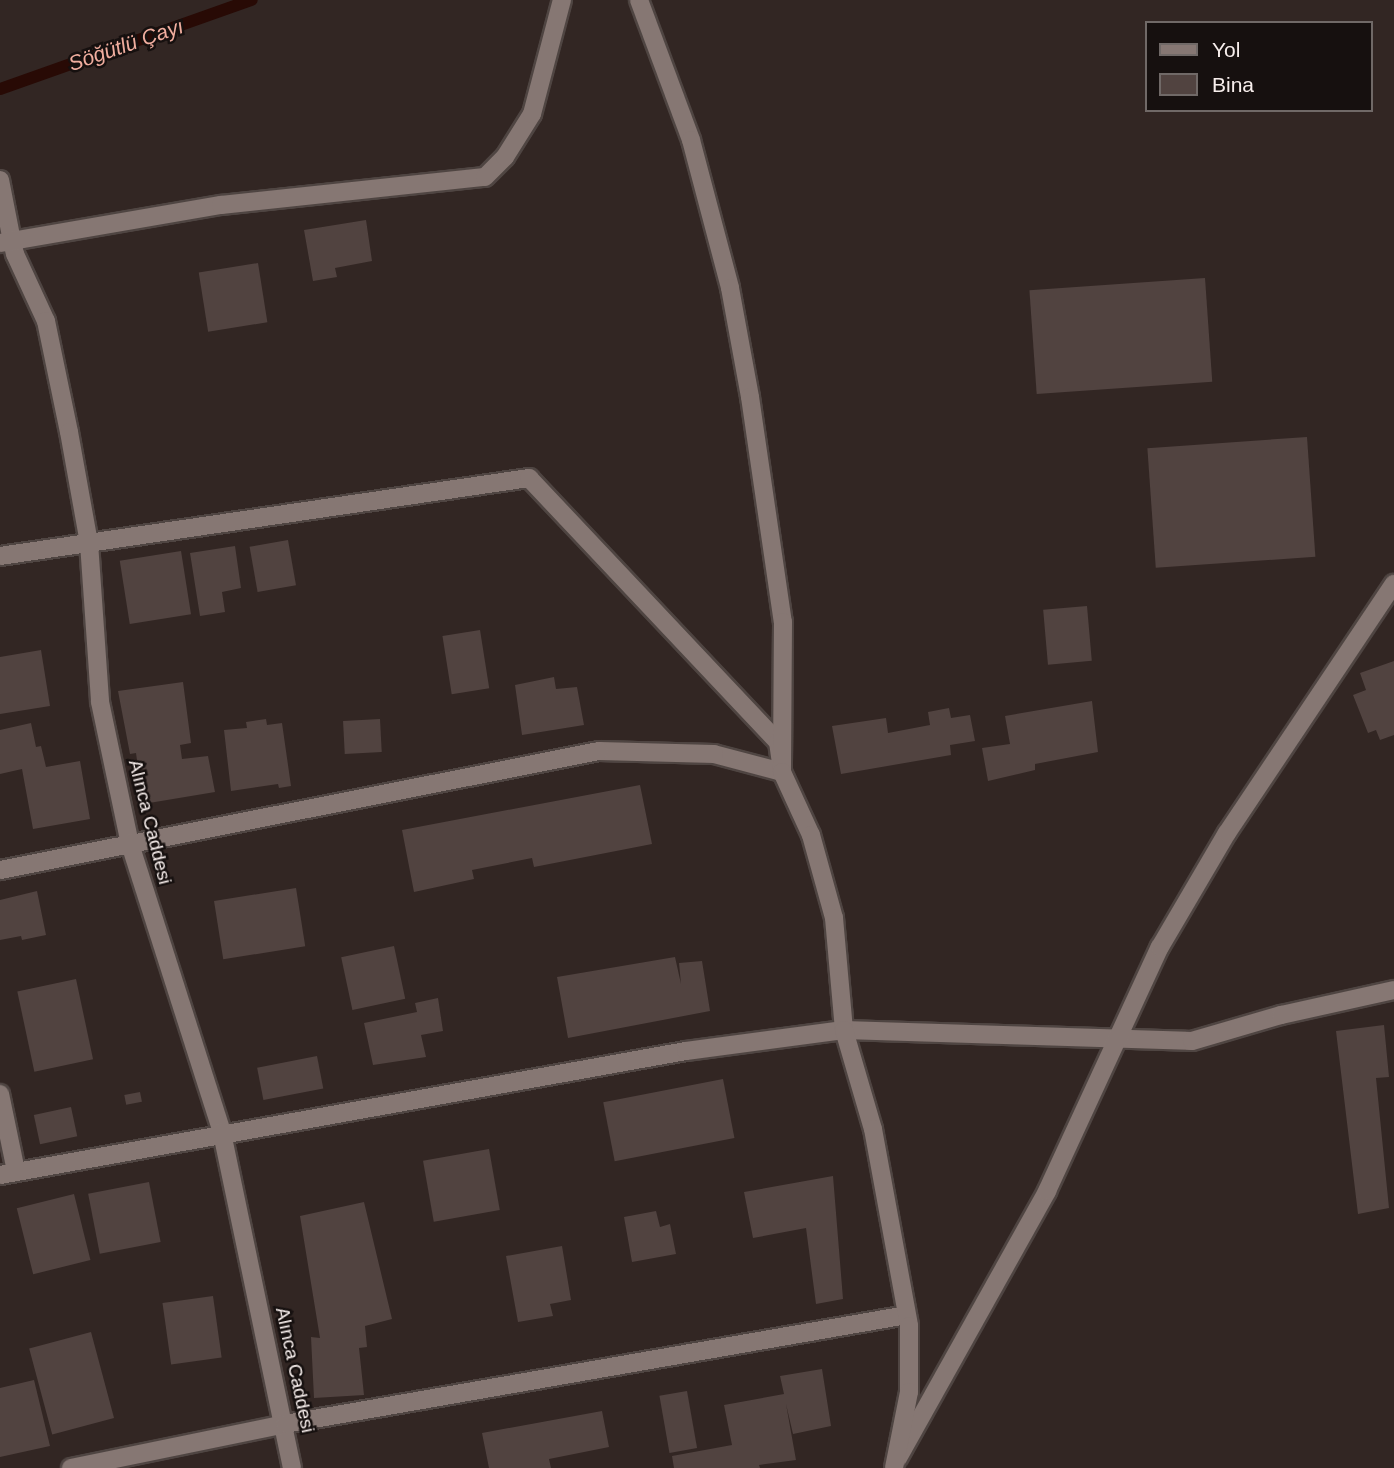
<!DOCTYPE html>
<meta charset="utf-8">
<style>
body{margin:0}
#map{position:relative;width:1394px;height:1468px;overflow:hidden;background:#322623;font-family:Arial,sans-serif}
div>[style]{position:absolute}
.stream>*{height:12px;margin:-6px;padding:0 6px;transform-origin:6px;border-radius:6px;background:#280a05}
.building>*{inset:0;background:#514340;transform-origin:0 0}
.roads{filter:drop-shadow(2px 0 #4f4542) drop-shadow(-2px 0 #4f4542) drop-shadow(0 2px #4f4542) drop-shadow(0 -2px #4f4542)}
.lane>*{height:18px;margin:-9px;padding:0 9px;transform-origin:9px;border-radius:9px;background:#867773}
.street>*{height:18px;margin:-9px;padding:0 9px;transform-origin:9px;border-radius:9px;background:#867773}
.secondary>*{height:18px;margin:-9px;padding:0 9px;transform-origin:9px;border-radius:9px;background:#867773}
span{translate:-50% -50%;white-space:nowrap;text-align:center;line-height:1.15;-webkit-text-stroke:5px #16100f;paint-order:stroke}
.street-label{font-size:19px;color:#f7eeec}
.water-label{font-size:21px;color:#f0ad9e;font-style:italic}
.legend{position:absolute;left:1145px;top:21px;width:228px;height:91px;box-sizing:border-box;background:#16100f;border:2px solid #706967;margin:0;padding:9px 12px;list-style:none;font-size:21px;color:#f7eeec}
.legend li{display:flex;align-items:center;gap:14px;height:35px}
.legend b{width:35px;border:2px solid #706967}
</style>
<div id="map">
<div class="stream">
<i style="left:0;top:89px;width:267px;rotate:-19.5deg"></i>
</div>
<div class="building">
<i style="clip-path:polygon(366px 220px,372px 261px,335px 268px,337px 277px,313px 281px,304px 230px)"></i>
<i style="left:258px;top:263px;width:60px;height:60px;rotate:81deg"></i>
<i style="left:1205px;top:278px;width:104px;height:176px;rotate:86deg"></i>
<i style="left:1307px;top:437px;width:120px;height:160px;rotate:86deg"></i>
<i style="left:288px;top:540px;width:46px;height:39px;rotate:80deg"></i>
<i style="clip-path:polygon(235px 546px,241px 588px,222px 592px,225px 612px,200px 616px,190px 553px)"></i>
<i style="left:181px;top:551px;width:64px;height:62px;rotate:81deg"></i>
<i style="left:1087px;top:606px;width:55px;height:44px;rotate:85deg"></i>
<i style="left:480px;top:630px;width:59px;height:38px;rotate:81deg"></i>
<i style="clip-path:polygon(41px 650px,50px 706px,0 714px,0 657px)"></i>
<i style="clip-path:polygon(1394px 661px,1394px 735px,1380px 740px,1376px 730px,1368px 733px,1353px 695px,1366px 690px,1360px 673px)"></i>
<i style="clip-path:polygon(554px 677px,556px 689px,577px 687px,584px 725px,522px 735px,515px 685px)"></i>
<i style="clip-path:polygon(183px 682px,191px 743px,180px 745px,182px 759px,208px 756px,215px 792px,143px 804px,136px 753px,130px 754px,118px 691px)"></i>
<i style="clip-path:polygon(1092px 701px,1098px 752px,1035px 764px,1035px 770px,988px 781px,982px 748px,1010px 744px,1005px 716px)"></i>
<i style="clip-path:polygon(949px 708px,951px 718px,970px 715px,975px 741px,950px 745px,951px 755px,841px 774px,832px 726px,886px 718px,888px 733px,930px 725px,928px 712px)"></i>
<i style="clip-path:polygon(266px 719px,267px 725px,282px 723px,291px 786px,279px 788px,278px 784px,231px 791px,224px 730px,247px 728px,246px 722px)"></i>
<i style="left:380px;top:719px;width:33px;height:37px;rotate:87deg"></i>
<i style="clip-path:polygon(31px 723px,36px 747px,41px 746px,46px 767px,80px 761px,90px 819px,33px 829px,22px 769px,0 774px,0 730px)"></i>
<i style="clip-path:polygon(640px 785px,652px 844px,534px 867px,532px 858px,472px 870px,474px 879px,414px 892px,402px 830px)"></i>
<i style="left:296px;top:888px;width:59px;height:83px;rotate:81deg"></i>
<i style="clip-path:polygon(37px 891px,46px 935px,22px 940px,21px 936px,0 940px,0 900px)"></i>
<i style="left:394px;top:946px;width:54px;height:54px;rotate:78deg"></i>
<i style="clip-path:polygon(675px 957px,681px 984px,679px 963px,702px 961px,710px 1011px,568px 1038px,557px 977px)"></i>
<i style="left:76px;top:979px;width:82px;height:60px;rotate:78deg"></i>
<i style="clip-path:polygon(438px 998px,443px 1031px,421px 1035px,426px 1057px,373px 1065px,364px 1023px,417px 1012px,415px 1003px)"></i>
<i style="clip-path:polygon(1384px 1025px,1389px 1077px,1376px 1078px,1389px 1208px,1358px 1214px,1336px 1031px)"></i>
<i style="left:317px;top:1056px;width:33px;height:61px;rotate:79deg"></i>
<i style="left:723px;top:1079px;width:60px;height:122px;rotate:79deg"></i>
<i style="left:140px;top:1092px;width:10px;height:16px;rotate:79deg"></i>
<i style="left:71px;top:1107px;width:30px;height:38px;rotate:78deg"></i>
<i style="left:489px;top:1149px;width:62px;height:67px;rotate:80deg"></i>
<i style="clip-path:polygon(833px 1176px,843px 1299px,816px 1304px,806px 1228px,753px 1238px,744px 1192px)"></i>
<i style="left:149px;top:1182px;width:61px;height:62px;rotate:79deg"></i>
<i style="left:74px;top:1194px;width:68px;height:59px;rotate:76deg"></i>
<i style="clip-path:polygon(364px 1202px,392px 1319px,365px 1326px,367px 1347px,359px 1348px,364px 1395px,314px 1398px,311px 1337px,320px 1338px,300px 1216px)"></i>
<i style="clip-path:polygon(656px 1211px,660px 1227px,670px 1224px,676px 1254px,632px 1262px,624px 1217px)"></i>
<i style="clip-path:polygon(562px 1246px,571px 1300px,550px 1304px,553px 1316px,518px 1322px,506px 1256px)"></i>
<i style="left:213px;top:1296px;width:62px;height:51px;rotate:82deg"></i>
<i style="left:91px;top:1332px;width:89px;height:64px;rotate:75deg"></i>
<i style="clip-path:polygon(822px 1369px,831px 1426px,793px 1434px,786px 1404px,796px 1460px,759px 1465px,760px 1468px,674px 1468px,672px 1456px,732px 1445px,724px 1405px,784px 1394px,780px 1376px)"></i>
<i style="clip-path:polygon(34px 1380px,50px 1446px,0 1457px,0 1388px)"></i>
<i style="left:687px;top:1391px;width:58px;height:28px;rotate:80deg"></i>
<i style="clip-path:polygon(602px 1411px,609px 1447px,549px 1459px,551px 1468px,489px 1468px,482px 1433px)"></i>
</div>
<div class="roads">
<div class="lane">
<i style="left:0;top:180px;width:62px;rotate:78.9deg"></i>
<i style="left:0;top:1094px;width:79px;rotate:78.3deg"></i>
</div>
<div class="street">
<i style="left:12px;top:241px;width:13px;rotate:77deg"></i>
<i style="left:15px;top:254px;width:74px;rotate:65.2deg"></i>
<i style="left:46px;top:321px;width:113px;rotate:78.3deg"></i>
<i style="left:69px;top:432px;width:113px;rotate:79.8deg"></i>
<i style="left:89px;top:543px;width:159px;rotate:86deg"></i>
<i style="left:100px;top:702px;width:145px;rotate:78.1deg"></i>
<i style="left:130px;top:844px;width:303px;rotate:72.3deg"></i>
<i style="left:222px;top:1133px;width:342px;rotate:78.2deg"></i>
<i style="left:0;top:243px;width:224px;rotate:-9.8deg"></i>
<i style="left:221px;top:205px;width:265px;rotate:-6.1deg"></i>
<i style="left:485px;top:177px;width:28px;rotate:-45deg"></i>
<i style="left:505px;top:157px;width:51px;rotate:-57.9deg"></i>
<i style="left:532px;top:114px;width:118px;rotate:-75.3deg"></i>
<i style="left:0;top:556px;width:535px;rotate:-8.39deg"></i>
<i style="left:529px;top:478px;width:363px;rotate:46.7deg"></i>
<i style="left:778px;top:742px;width:30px;rotate:82deg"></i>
<i style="left:782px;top:772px;width:70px;rotate:-165.2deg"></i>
<i style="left:714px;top:754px;width:115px;rotate:-178.5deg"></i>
<i style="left:599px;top:751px;width:611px;rotate:168.76deg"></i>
<i style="left:0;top:1175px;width:697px;rotate:-10.25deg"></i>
<i style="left:686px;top:1051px;width:159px;rotate:-7.6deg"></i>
<i style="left:844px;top:1030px;width:348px;rotate:1.8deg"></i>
<i style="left:1192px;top:1041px;width:93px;rotate:-16.3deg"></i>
<i style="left:1281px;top:1015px;width:116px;rotate:-12.5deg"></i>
<i style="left:898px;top:1458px;width:306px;rotate:-60.8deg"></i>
<i style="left:1047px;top:1191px;width:269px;rotate:-65.2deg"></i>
<i style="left:1160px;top:947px;width:132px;rotate:-59.6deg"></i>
<i style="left:1227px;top:833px;width:300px;rotate:-56.2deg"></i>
<i style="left:71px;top:1468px;width:218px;rotate:-11.6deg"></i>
<i style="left:285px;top:1424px;width:631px;rotate:-9.94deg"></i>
</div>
<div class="secondary">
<i style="left:639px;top:0;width:149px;rotate:69.6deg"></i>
<i style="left:691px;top:140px;width:153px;rotate:75.2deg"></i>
<i style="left:730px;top:288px;width:111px;rotate:79.6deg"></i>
<i style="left:750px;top:397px;width:227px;rotate:81.7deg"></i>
<i style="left:783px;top:622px;width:150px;rotate:90.4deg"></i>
<i style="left:782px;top:772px;width:69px;rotate:65.3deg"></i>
<i style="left:811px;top:835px;width:86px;rotate:74.5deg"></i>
<i style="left:834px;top:918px;width:112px;rotate:84.9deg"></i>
<i style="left:844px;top:1030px;width:103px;rotate:73.7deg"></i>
<i style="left:873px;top:1129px;width:200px;rotate:79.6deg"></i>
<i style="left:909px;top:1326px;width:66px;rotate:90deg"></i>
<i style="left:909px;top:1392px;width:77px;rotate:101.2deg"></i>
</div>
</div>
<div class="street-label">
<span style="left:150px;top:822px;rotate:76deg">Alınca Caddesi</span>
<span style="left:295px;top:1370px;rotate:78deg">Alınca Caddesi</span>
</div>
<div class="water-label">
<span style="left:126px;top:45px;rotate:-19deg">Söğütlü Çayı</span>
</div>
<ul class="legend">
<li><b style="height:9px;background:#867773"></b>Yol</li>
<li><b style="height:19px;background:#514340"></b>Bina</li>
</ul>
</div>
